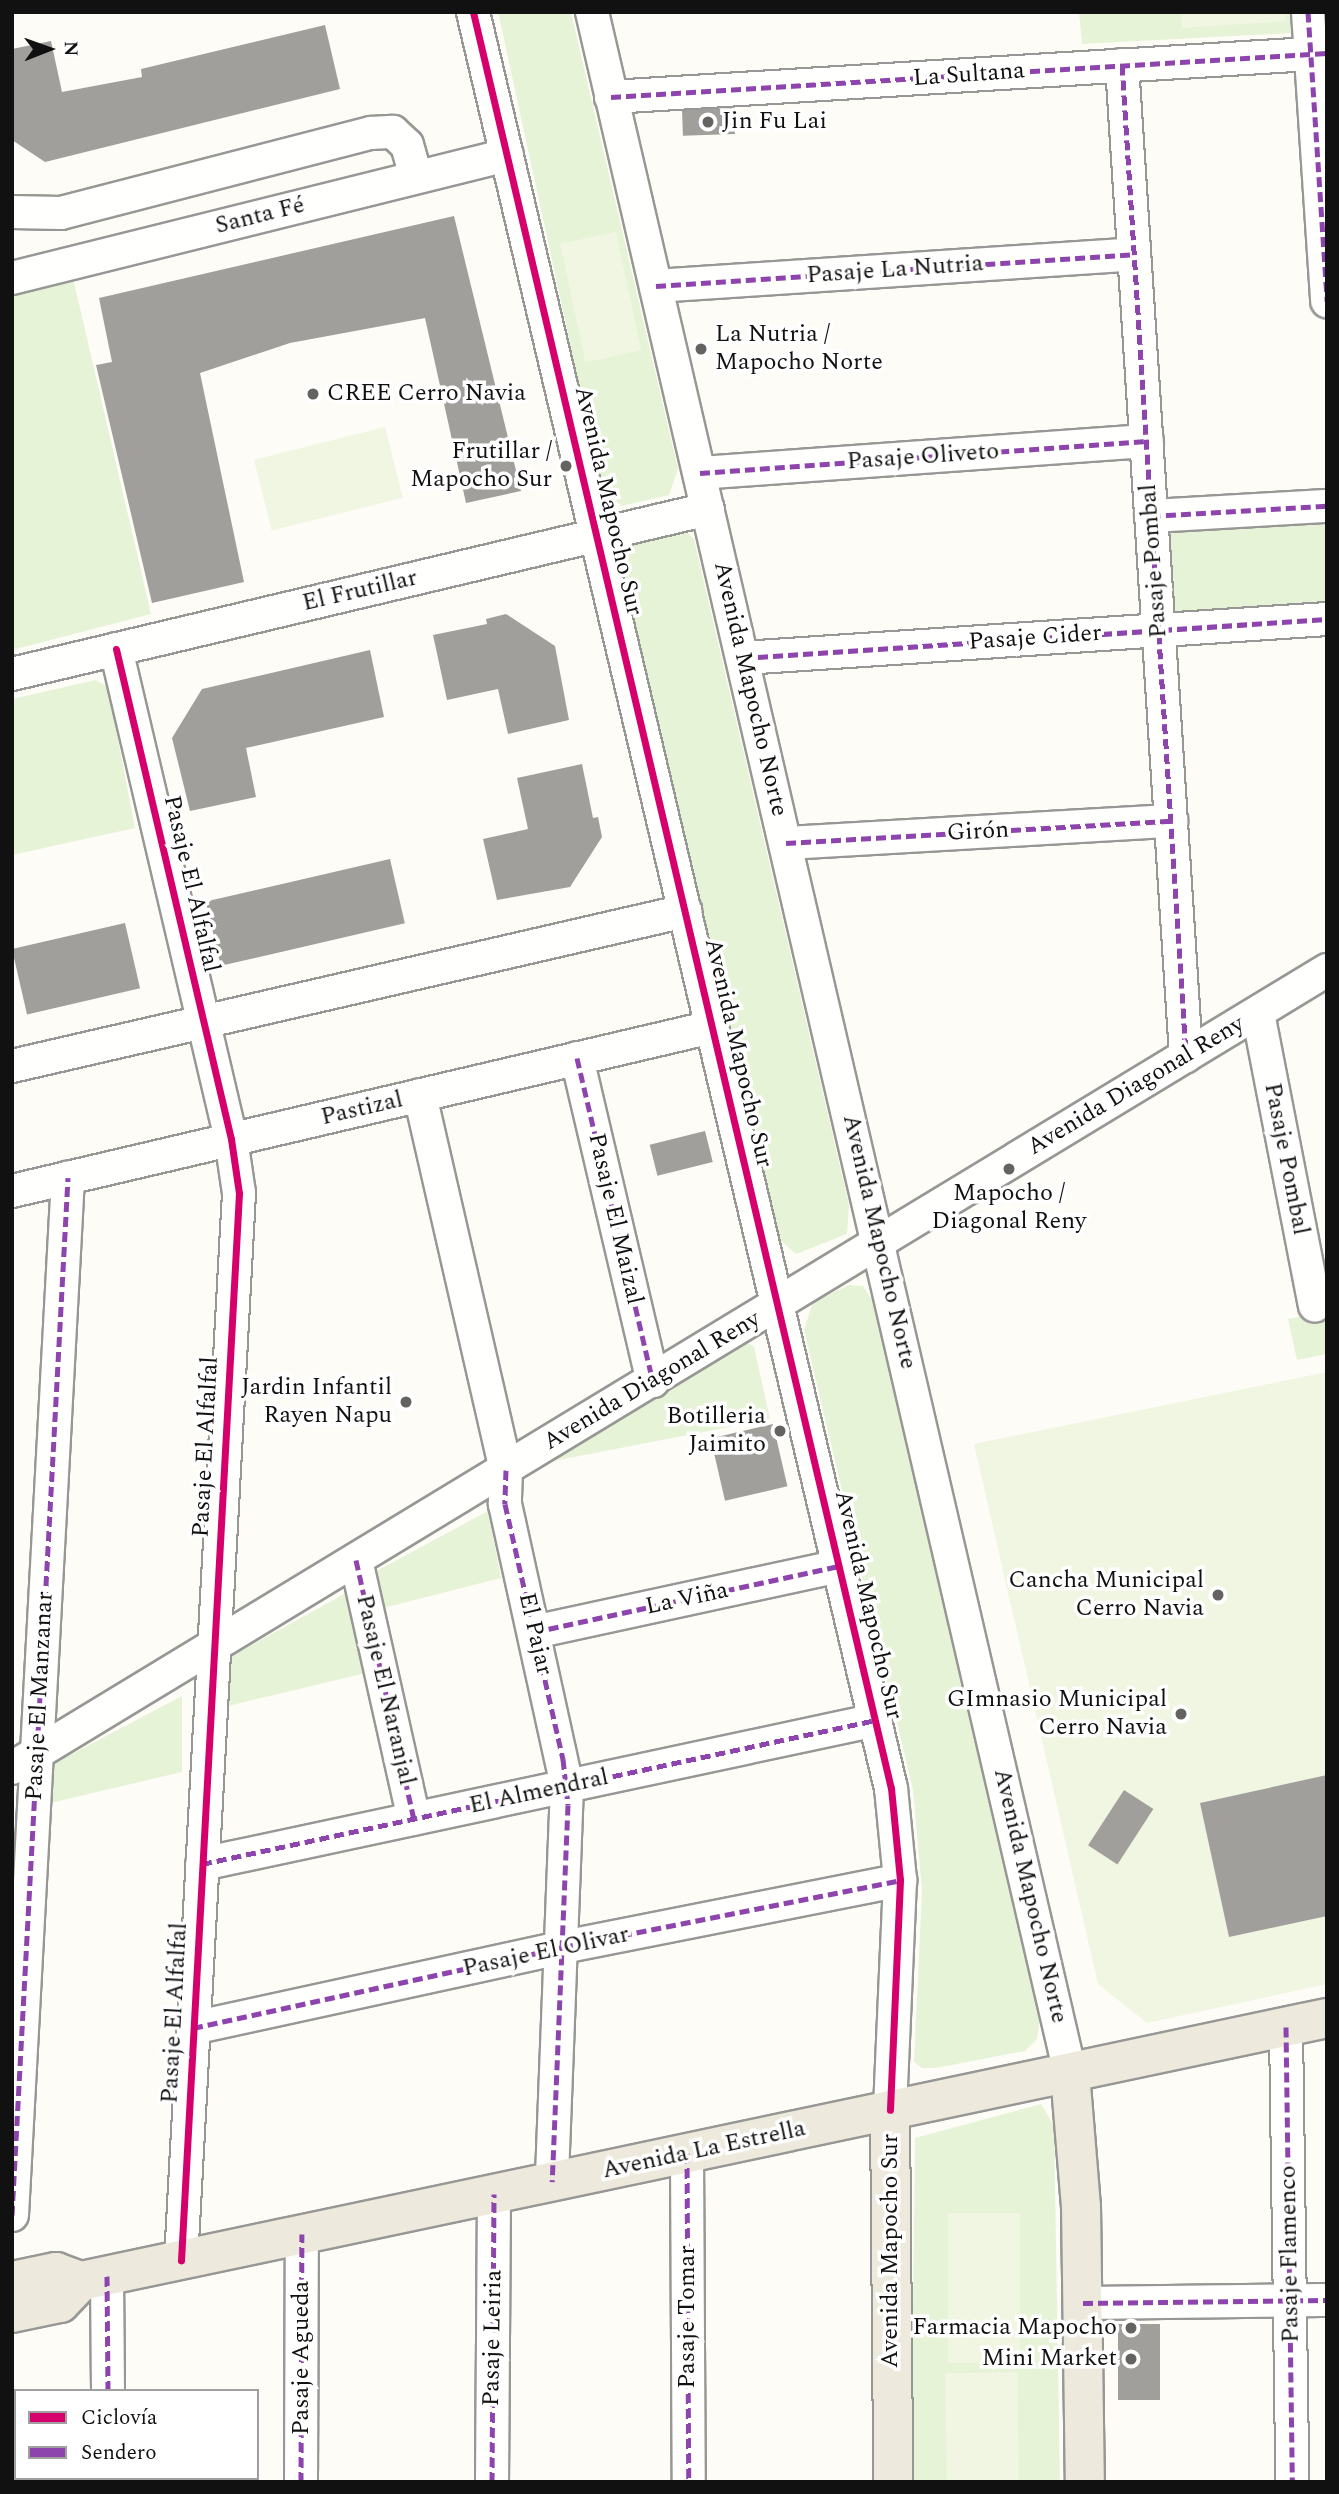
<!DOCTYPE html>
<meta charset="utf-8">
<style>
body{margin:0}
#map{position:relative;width:1339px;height:2494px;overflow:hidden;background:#fdfcf7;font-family:Spectral,serif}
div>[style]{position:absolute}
.green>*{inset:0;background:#e7f3d7;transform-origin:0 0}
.pitch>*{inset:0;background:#f0f6e1;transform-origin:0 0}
.building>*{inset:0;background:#a19f9c;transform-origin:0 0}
.roads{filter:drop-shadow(2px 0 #979795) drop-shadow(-2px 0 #979795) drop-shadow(0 2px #979795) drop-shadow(0 -2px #979795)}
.minor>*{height:32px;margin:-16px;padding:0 16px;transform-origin:16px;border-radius:16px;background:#fffffe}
.major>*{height:38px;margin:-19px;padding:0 19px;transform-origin:19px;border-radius:19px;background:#ede9dc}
.quiet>*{height:5px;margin-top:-2.5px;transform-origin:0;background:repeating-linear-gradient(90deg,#8e44ad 0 10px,transparent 0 15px)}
.cycleway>*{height:7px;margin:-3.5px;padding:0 3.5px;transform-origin:3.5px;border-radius:3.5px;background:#d6006c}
.dots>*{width:19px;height:19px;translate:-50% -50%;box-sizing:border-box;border:4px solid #fff;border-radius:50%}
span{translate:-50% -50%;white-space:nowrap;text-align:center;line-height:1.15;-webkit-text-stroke:7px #fff;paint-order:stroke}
.street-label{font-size:24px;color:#111}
.poi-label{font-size:24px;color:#111}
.left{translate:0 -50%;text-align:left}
.right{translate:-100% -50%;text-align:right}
.frame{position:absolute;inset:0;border:14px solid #111;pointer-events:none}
.legend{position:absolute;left:14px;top:2389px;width:245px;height:91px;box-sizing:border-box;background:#fff;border:2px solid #a0a0a0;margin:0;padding:9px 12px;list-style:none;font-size:21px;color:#111}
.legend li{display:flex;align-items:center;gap:14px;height:35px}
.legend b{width:35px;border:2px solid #a0a0a0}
.north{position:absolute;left:14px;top:14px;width:70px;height:70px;-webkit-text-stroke:5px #fff;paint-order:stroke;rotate:89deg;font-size:19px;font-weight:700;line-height:28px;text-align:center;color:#111}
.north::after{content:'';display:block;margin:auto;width:24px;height:32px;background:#111;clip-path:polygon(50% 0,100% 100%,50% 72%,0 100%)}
</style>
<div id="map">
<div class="green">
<i style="clip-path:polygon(498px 12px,571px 12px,678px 469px,669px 495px,622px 506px,602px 490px)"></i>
<i style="clip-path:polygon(1079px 12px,1291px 12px,1292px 33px,1082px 44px)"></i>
<i style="clip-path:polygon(73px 278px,151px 614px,12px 650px,12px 294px)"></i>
<i style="left:1326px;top:515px;width:97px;height:160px;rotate:89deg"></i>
<i style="clip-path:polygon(680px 525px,694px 539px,849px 1205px,847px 1234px,796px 1254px,781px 1241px,619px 559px,627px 538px)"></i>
<i style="clip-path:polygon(96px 680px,108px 687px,135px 828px,12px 855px,12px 699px)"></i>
<i style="clip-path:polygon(849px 1285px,863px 1286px,880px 1312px,1041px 2008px,1037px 2039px,1025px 2051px,936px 2068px,922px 2068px,914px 2062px,922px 1891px,913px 1790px,804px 1330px,813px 1302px)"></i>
<i style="clip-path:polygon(1327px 1312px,1327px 1354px,1297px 1360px,1288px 1319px)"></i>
<i style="clip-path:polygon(745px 1341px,754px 1347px,770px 1419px,543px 1463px)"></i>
<i style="clip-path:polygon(488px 1511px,501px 1578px,379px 1609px,371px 1574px)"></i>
<i style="clip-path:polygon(346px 1593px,366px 1673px,224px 1707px,230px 1657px)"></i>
<i style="clip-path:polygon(182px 1696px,182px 1772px,46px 1804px,51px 1765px)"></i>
<i style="clip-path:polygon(1041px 2104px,1054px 2126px,1060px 2482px,911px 2482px,915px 2138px)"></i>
</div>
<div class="pitch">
<i style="clip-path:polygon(1181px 12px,1285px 12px,1286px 21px,1182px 28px)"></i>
<i style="left:616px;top:232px;width:121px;height:57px;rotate:78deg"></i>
<i style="left:385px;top:427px;width:73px;height:135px;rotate:76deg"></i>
<i style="clip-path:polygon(1327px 1372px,1327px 1984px,1147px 2023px,1098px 1984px,974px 1444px)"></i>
<i style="left:948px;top:2213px;width:72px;height:150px"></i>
<i style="left:1017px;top:2372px;width:110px;height:72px;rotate:89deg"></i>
</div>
<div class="building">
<i style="clip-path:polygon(325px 25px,340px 89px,45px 162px,12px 140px,12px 49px,51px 41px,62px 92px,142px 77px,141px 69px)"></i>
<i style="left:734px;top:108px;width:26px;height:52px;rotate:88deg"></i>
<i style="clip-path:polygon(454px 216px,521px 491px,466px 503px,425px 318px,290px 343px,200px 373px,244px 582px,152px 603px,96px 365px,112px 362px,99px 298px)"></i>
<i style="clip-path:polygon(506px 614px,555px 646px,569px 720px,508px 734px,498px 689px,447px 700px,433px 635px,487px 624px,486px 619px)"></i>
<i style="clip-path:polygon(370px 650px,384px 717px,246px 748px,256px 797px,190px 811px,172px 738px,202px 689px)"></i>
<i style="clip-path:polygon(582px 764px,593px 818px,598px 817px,602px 837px,570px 887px,497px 900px,483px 839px,528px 829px,517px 778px)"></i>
<i style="left:390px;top:859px;width:66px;height:189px;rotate:77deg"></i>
<i style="left:125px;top:923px;width:67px;height:116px;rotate:77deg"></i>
<i style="left:705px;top:1131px;width:32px;height:57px;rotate:76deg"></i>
<i style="left:773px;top:1424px;width:64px;height:64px;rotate:77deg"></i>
<i style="clip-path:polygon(1327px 1775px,1327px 1916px,1229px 1937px,1200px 1803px)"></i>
<i style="left:1124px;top:1790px;width:35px;height:66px;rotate:33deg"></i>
<i style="left:1118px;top:2324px;width:42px;height:76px"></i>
</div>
<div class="roads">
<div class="minor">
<i style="left:473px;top:12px;width:1825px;rotate:76.76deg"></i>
<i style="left:891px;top:1788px;width:92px;rotate:84.4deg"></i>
<i style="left:900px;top:1880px;width:230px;rotate:92.5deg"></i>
<i style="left:592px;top:12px;width:2116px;rotate:76.94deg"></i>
<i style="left:1308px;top:12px;width:290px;rotate:86.2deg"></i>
<i style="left:1122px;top:65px;width:993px;rotate:86.3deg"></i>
<i style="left:611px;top:97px;width:717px;rotate:-3.52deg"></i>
<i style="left:12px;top:212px;width:49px;rotate:1.2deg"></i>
<i style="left:61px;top:213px;width:320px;rotate:-14.5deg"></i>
<i style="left:371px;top:133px;width:22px;rotate:-3deg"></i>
<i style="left:393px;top:132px;width:19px;rotate:43deg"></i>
<i style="left:407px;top:145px;width:33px;rotate:74deg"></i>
<i style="left:12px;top:278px;width:510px;rotate:-13.95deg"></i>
<i style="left:656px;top:286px;width:479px;rotate:-3.8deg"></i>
<i style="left:700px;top:473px;width:448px;rotate:-4.1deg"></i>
<i style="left:1151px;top:516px;width:176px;rotate:-3.3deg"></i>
<i style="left:116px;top:649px;width:503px;rotate:76.79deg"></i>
<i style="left:231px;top:1139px;width:55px;rotate:81.6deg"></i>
<i style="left:239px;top:1193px;width:1069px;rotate:93.11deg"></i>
<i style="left:743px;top:658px;width:585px;rotate:-3.82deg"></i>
<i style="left:12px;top:674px;width:715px;rotate:-13.34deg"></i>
<i style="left:786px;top:843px;width:386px;rotate:-3.3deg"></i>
<i style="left:1258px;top:1013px;width:298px;rotate:79deg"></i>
<i style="left:577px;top:1058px;width:332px;rotate:76.8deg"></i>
<i style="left:12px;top:1066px;width:691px;rotate:-12.97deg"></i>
<i style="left:420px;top:1095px;width:385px;rotate:77.1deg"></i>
<i style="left:506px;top:1470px;width:34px;rotate:92deg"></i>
<i style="left:505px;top:1504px;width:289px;rotate:77.6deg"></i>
<i style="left:567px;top:1786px;width:396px;rotate:92.2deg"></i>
<i style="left:12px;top:1191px;width:719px;rotate:-13.19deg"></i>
<i style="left:356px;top:1560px;width:265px;rotate:77.4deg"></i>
<i style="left:534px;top:1632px;width:312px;rotate:-12.2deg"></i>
<i style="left:12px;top:1768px;width:1538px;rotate:-31.25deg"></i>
<i style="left:202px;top:1864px;width:689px;rotate:-12.06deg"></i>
<i style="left:1286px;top:2027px;width:455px;rotate:89.2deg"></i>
<i style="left:193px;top:2028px;width:379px;rotate:-12.3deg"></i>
<i style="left:563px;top:1947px;width:344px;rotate:-11.2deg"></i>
<i style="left:687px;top:2153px;width:329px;rotate:89.7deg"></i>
<i style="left:12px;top:2215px;width:1039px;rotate:-86.91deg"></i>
<i style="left:107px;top:2276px;width:115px;rotate:89.5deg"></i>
<i style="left:1083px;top:2303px;width:244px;rotate:-0.7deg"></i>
<i style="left:108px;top:2478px;width:4px;rotate:90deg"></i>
<i style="left:301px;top:2482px;width:248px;rotate:-89.8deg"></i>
<i style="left:492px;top:2482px;width:288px;rotate:-89.6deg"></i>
</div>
<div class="major">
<i style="left:1070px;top:2073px;width:133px;rotate:85.3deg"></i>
<i style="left:1081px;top:2206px;width:276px;rotate:89.2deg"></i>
<i style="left:890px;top:2110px;width:372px;rotate:89.5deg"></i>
<i style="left:12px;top:2281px;width:45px;rotate:-11.6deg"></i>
<i style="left:56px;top:2272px;width:27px;rotate:20deg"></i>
<i style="left:81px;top:2281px;width:1273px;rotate:-11.92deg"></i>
<i style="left:12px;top:2313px;width:49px;rotate:-11.8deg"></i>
<i style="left:60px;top:2303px;width:30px;rotate:-46deg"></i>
</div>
</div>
<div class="quiet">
<i style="left:1308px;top:12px;width:290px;rotate:86.2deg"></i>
<i style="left:1122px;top:65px;width:993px;rotate:86.3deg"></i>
<i style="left:611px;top:97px;width:717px;rotate:-3.52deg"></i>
<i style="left:656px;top:286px;width:479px;rotate:-3.8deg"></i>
<i style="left:700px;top:473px;width:448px;rotate:-4.1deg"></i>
<i style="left:1151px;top:516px;width:176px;rotate:-3.3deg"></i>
<i style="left:743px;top:658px;width:585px;rotate:-3.82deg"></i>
<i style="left:786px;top:843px;width:386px;rotate:-3.3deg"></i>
<i style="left:577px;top:1058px;width:332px;rotate:76.8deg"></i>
<i style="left:506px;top:1470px;width:34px;rotate:92deg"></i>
<i style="left:505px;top:1504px;width:262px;rotate:77.2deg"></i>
<i style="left:563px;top:1759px;width:46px;rotate:83.8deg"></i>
<i style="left:568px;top:1805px;width:377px;rotate:92.4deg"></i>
<i style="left:356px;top:1560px;width:265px;rotate:77.4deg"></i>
<i style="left:534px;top:1632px;width:312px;rotate:-12.2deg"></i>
<i style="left:202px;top:1864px;width:689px;rotate:-12.06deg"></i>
<i style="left:1286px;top:2027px;width:455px;rotate:89.2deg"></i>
<i style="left:193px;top:2028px;width:379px;rotate:-12.3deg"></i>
<i style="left:563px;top:1947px;width:344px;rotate:-11.2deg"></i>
<i style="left:687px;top:2153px;width:329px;rotate:89.7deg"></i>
<i style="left:12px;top:2215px;width:1039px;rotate:-86.91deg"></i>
<i style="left:107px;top:2276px;width:115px;rotate:89.5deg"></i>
<i style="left:1083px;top:2303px;width:244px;rotate:-0.7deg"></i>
<i style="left:108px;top:2478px;width:4px;rotate:90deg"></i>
<i style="left:301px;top:2482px;width:248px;rotate:-89.8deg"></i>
<i style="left:492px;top:2482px;width:288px;rotate:-89.6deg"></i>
</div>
<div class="cycleway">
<i style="left:473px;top:12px;width:1825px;rotate:76.76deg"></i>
<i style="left:891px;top:1788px;width:92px;rotate:84.4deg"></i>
<i style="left:900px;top:1880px;width:230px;rotate:92.5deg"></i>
<i style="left:116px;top:649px;width:503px;rotate:76.79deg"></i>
<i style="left:231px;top:1139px;width:55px;rotate:81.6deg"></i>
<i style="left:239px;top:1193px;width:1069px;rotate:93.11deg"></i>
</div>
<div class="dots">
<i style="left:708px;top:122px;background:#646362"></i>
<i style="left:701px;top:349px;background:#646362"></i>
<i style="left:313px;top:394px;background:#646362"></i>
<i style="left:566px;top:466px;background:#646362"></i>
<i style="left:1009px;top:1169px;background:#646362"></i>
<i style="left:406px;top:1402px;background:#646362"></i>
<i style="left:780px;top:1431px;background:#646362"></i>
<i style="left:1218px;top:1595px;background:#646362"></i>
<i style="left:1181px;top:1714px;background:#646362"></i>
<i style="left:1131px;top:2328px;background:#646362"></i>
<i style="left:1131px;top:2359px;background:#646362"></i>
</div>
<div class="street-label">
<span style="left:969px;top:75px;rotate:-4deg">La Sultana</span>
<span style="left:260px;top:216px;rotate:-14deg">Santa Fé</span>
<span style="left:895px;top:270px;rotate:-4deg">Pasaje La Nutria</span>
<span style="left:923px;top:457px;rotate:-4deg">Pasaje Oliveto</span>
<span style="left:608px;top:501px;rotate:77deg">Avenida Mapocho Sur</span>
<span style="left:1154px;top:561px;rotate:-94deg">Pasaje Pombal</span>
<span style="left:360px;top:591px;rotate:-13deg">El Frutillar</span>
<span style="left:1035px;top:638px;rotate:-4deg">Pasaje Cider</span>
<span style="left:750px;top:689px;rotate:77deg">Avenida Mapocho Norte</span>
<span style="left:978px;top:832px;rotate:-3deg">Girón</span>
<span style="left:191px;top:884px;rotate:77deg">Pasaje El Alfalfal</span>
<span style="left:738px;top:1053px;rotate:77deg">Avenida Mapocho Sur</span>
<span style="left:1136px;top:1086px;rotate:-31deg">Avenida Diagonal Reny</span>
<span style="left:362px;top:1109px;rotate:-13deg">Pastizal</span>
<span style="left:1286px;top:1159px;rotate:79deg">Pasaje Pombal</span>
<span style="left:615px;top:1219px;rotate:77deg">Pasaje El Maizal</span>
<span style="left:879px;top:1242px;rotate:77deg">Avenida Mapocho Norte</span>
<span style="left:652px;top:1381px;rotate:-31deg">Avenida Diagonal Reny</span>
<span style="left:206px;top:1447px;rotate:-87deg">Pasaje El Alfalfal</span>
<span style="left:687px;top:1599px;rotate:-12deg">La Viña</span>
<span style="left:868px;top:1605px;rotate:77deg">Avenida Mapocho Sur</span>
<span style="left:535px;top:1634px;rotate:77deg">El Pajar</span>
<span style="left:385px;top:1690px;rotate:77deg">Pasaje El Naranjal</span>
<span style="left:40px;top:1696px;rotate:-87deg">Pasaje El Manzanar</span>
<span style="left:539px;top:1792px;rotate:-12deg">El Almendral</span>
<span style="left:1030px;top:1896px;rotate:77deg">Avenida Mapocho Norte</span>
<span style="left:546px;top:1952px;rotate:-12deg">Pasaje El Olivar</span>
<span style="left:175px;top:2013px;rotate:-87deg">Pasaje El Alfalfal</span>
<span style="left:704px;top:2150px;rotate:-12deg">Avenida La Estrella</span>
<span style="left:891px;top:2251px;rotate:-90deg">Avenida Mapocho Sur</span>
<span style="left:1290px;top:2254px;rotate:-91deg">Pasaje Flamenco</span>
<span style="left:688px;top:2317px;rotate:-90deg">Pasaje Tomar</span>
<span style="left:493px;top:2338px;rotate:-89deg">Pasaje Leiria</span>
<span style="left:302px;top:2358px;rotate:-90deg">Pasaje Agueda</span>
</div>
<div class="poi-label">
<span class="left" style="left:722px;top:122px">Jin Fu Lai</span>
<span class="left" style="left:715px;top:349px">La Nutria /<br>Mapocho Norte</span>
<span class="left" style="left:327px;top:394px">CREE Cerro Navia</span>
<span class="right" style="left:552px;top:466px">Frutillar /<br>Mapocho Sur</span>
<span style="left:1009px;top:1208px">Mapocho /<br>Diagonal Reny</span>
<span class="right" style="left:392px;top:1402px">Jardin Infantil<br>Rayen Napu</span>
<span class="right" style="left:766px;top:1431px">Botilleria<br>Jaimito</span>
<span class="right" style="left:1204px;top:1595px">Cancha Municipal<br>Cerro Navia</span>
<span class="right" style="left:1167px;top:1714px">GImnasio Municipal<br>Cerro Navia</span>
<span class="right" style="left:1117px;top:2328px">Farmacia Mapocho</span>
<span class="right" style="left:1117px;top:2359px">Mini Market</span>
</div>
<div class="frame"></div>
<ul class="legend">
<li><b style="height:9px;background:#d6006c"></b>Ciclovía</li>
<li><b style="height:9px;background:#8e44ad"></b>Sendero</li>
</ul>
<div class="north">N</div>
</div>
